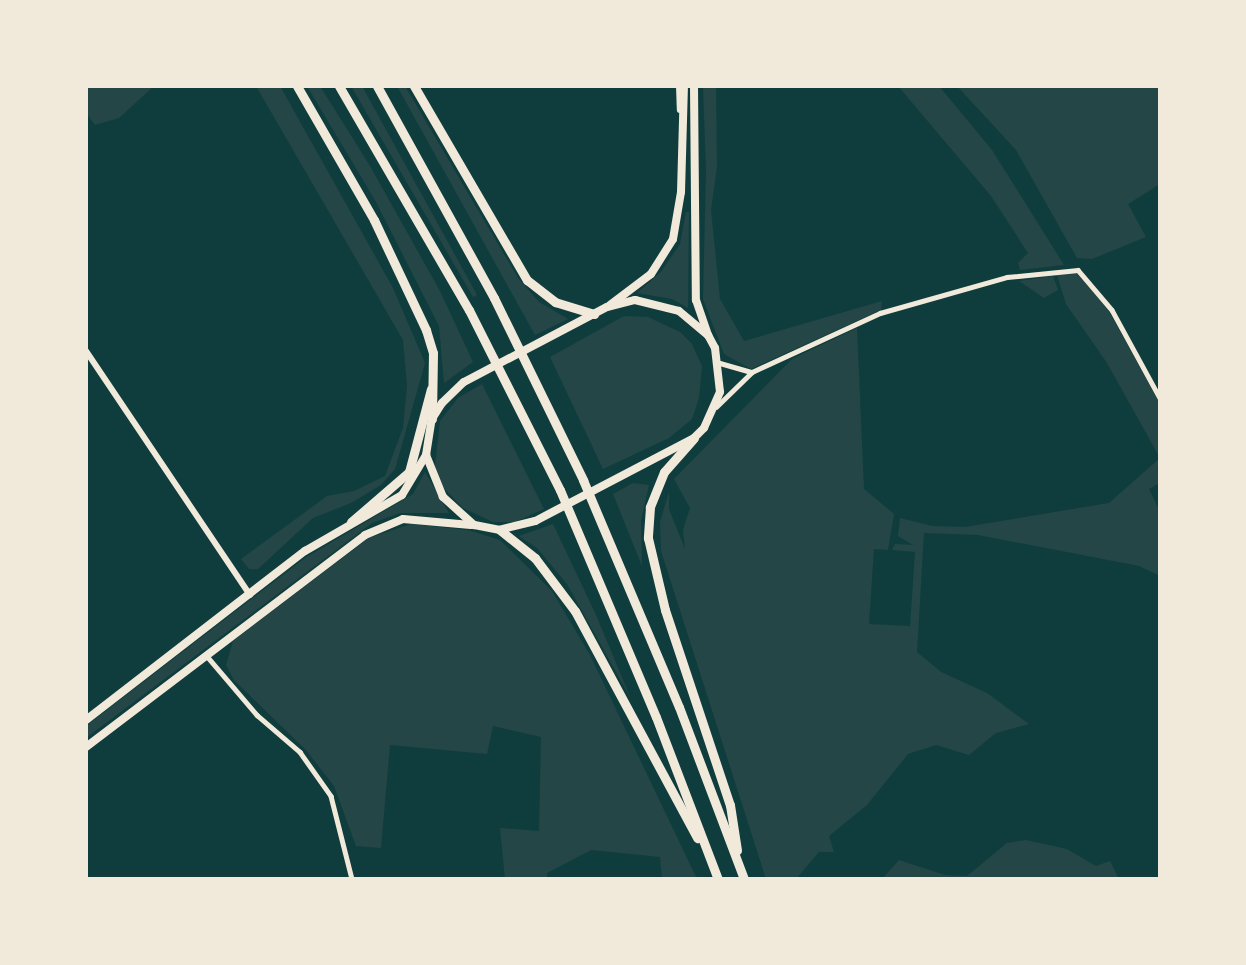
<!DOCTYPE html>
<style>
body{margin:0}
#map{position:relative;width:1246px;height:965px;overflow:hidden;background:#0f3d3e;font-family:"PT Sans Narrow",sans-serif}
div>[style]{position:absolute}
.green>*{inset:0;background:#244646}
.minor>*{height:4.5px;margin:-2.25px;padding:0 2.25px;transform-origin:2.25px;border-radius:2.25px;background:#f1e9da}
.tertiary>*{height:6px;margin:-3px;padding:0 3px;transform-origin:3px;border-radius:3px;background:#f1e9da}
.primary>*{height:8px;margin:-4px;padding:0 4px;transform-origin:4px;border-radius:4px;background:#f1e9da}
.trunk>*{height:8px;margin:-4px;padding:0 4px;transform-origin:4px;border-radius:4px;background:#f1e9da}
.motorway>*{height:9px;margin:-4.5px;padding:0 4.5px;transform-origin:4.5px;border-radius:4.5px;background:#f1e9da}
span{translate:-50% -50%;white-space:nowrap;text-align:center;line-height:1.15;-webkit-text-stroke:7px #f1e9da;paint-order:stroke}
.frame{position:absolute;inset:0;border:88px solid #f1e9da;pointer-events:none}
</style>
<div id="map">
<div class="green">
<i style="clip-path:polygon(86px 86px,154px 86px,119px 118px,95px 125px,86px 113px)"></i>
<i style="clip-path:polygon(256px 86px,280px 86px,393px 288px,425px 363px,395px 469px,381px 485px,351px 503px,313px 518px,258px 569px,249px 569px,241px 559px,327px 496px,354px 491px,385px 476px,403px 428px,407px 386px,403px 340px)"></i>
<i style="clip-path:polygon(307px 86px,320px 86px,370px 166px,440px 291px,473px 362px,444px 383px,439px 326px,376px 202px)"></i>
<i style="clip-path:polygon(351px 86px,362px 86px,477px 295px,473px 297px)"></i>
<i style="clip-path:polygon(397px 86px,405px 86px,518px 278px,539px 302px,568px 319px,535px 335px)"></i>
<i style="clip-path:polygon(703px 86px,716px 86px,717px 167px,711px 210px,720px 299px,744px 341px,882px 301px,881px 310px,751px 369px,724px 354px,703px 299px,706px 170px)"></i>
<i style="clip-path:polygon(898px 86px,939px 86px,992px 150px,1064px 265px,1020px 270px,1018px 263px,1028px 253px,991px 196px)"></i>
<i style="clip-path:polygon(957px 86px,1160px 86px,1160px 184px,1128px 204px,1146px 237px,1092px 259px,1077px 258px,1016px 150px)"></i>
<i style="clip-path:polygon(686px 212px,689px 212px,688px 308px,672px 299px,637px 293px,661px 272px,680px 244px)"></i>
<i style="clip-path:polygon(1076px 273px,1106px 306px,1160px 404px,1160px 483px,1149px 489px,1160px 512px,1160px 576px,1139px 566px,978px 535px,924px 533px,917px 652px,941px 672px,987px 693px,1029px 724px,996px 733px,969px 755px,936px 745px,908px 754px,867px 805px,829px 836px,834px 852px,819px 852px,796px 879px,766px 879px,661px 551px,660px 522px,669px 492px,669px 509px,685px 549px,683px 530px,690px 508px,674px 479px,792px 359px,857px 328px,864px 489px,894px 514px,888px 550px,874px 549px,869px 624px,910px 626px,915px 552px,892px 550px,895px 544px,913px 545px,898px 536px,900px 518px,932px 526px,965px 527px,1109px 503px,1160px 458px,1107px 363px,1066px 304px,1057px 275px)"></i>
<i style="clip-path:polygon(1053px 276px,1058px 290px,1044px 298px,1019px 281px)"></i>
<i style="clip-path:polygon(624px 316px,648px 317px,680px 332px,692px 344px,702px 366px,699px 398px,692px 419px,669px 438px,603px 469px,550px 357px)"></i>
<i style="clip-path:polygon(482px 384px,544px 509px,515px 522px,493px 522px,463px 508px,443px 487px,435px 466px,440px 421px,458px 398px)"></i>
<i style="clip-path:polygon(425px 472px,449px 513px,400px 513px,372px 523px,86px 738px,86px 726px,305px 558px,413px 494px)"></i>
<i style="clip-path:polygon(633px 483px,649px 485px,641px 521px,642px 566px,613px 494px)"></i>
<i style="clip-path:polygon(411px 524px,468px 530px,500px 540px,552px 591px,590px 655px,697px 879px,662px 879px,660px 857px,591px 850px,547px 873px,547px 879px,505px 879px,500px 828px,539px 831px,541px 737px,493px 726px,487px 754px,390px 745px,381px 848px,356px 846px,334px 786px,306px 750px,234px 680px,226px 665px,233px 641px,369px 538px)"></i>
<i style="clip-path:polygon(553px 524px,596px 615px,631px 699px,567px 584px,537px 548px,519px 536px)"></i>
<i style="clip-path:polygon(1026px 840px,1067px 849px,1096px 866px,1110px 861px,1119px 879px,882px 879px,899px 860px,945px 875px,967px 876px,1007px 843px)"></i>
</div>
<div class="minor">
<i style="left:720px;top:363px;width:33px;rotate:16deg"></i>
<i style="left:716px;top:407px;width:50px;rotate:-44.2deg"></i>
<i style="left:752px;top:372px;width:141px;rotate:-24.7deg"></i>
<i style="left:880px;top:313px;width:132px;rotate:-15.8deg"></i>
<i style="left:1007px;top:277px;width:71px;rotate:-5.6deg"></i>
<i style="left:1078px;top:270px;width:52px;rotate:49.6deg"></i>
<i style="left:1112px;top:310px;width:100px;rotate:61.4deg"></i>
<i style="left:206px;top:655px;width:79px;rotate:49.6deg"></i>
<i style="left:257px;top:715px;width:57px;rotate:40.7deg"></i>
<i style="left:300px;top:752px;width:54px;rotate:54.8deg"></i>
<i style="left:331px;top:796px;width:86px;rotate:75.8deg"></i>
</div>
<div class="tertiary">
<i style="left:679px;top:86px;width:24px;rotate:88deg"></i>
<i style="left:86px;top:351px;width:294px;rotate:56.1deg"></i>
</div>
<div class="primary">
<i style="left:694px;top:86px;width:214px;rotate:89.5deg"></i>
<i style="left:696px;top:300px;width:37px;rotate:71deg"></i>
<i style="left:610px;top:305px;width:51px;rotate:-37.1deg"></i>
<i style="left:651px;top:274px;width:41px;rotate:-57.8deg"></i>
<i style="left:673px;top:239px;width:48px;rotate:-80.3deg"></i>
<i style="left:681px;top:192px;width:106px;rotate:-88.4deg"></i>
</div>
<div class="trunk">
<i style="left:635px;top:300px;width:45px;rotate:14deg"></i>
<i style="left:679px;top:311px;width:38px;rotate:40deg"></i>
<i style="left:708px;top:335px;width:15px;rotate:62deg"></i>
<i style="left:715px;top:348px;width:44px;rotate:83.5deg"></i>
<i style="left:720px;top:392px;width:39px;rotate:114deg"></i>
<i style="left:704px;top:428px;width:14px;rotate:135deg"></i>
<i style="left:694px;top:438px;width:179px;rotate:152.4deg"></i>
<i style="left:535px;top:521px;width:36px;rotate:166deg"></i>
<i style="left:500px;top:530px;width:26px;rotate:-169deg"></i>
<i style="left:474px;top:525px;width:42px;rotate:-137.9deg"></i>
<i style="left:443px;top:497px;width:45px;rotate:-112deg"></i>
<i style="left:426px;top:455px;width:36px;rotate:-81deg"></i>
<i style="left:432px;top:419px;width:19px;rotate:-58deg"></i>
<i style="left:442px;top:403px;width:30px;rotate:-44deg"></i>
<i style="left:464px;top:382px;width:161px;rotate:-27.7deg"></i>
<i style="left:607px;top:307px;width:29px;rotate:-14deg"></i>
<i style="left:86px;top:720px;width:277px;rotate:-37.7deg"></i>
<i style="left:305px;top:551px;width:112px;rotate:-30deg"></i>
<i style="left:402px;top:495px;width:47px;rotate:-59deg"></i>
<i style="left:86px;top:747px;width:350px;rotate:-37.2deg"></i>
<i style="left:365px;top:535px;width:41px;rotate:-22.8deg"></i>
<i style="left:403px;top:519px;width:68px;rotate:5deg"></i>
</div>
<div class="motorway">
<i style="left:297px;top:86px;width:155px;rotate:60.1deg"></i>
<i style="left:374px;top:220px;width:122px;rotate:64.7deg"></i>
<i style="left:426px;top:330px;width:24px;rotate:73deg"></i>
<i style="left:433px;top:353px;width:66px;rotate:90.9deg"></i>
<i style="left:339px;top:86px;width:259px;rotate:59.9deg"></i>
<i style="left:469px;top:310px;width:202px;rotate:63.2deg"></i>
<i style="left:560px;top:490px;width:246px;rotate:67.1deg"></i>
<i style="left:656px;top:717px;width:173px;rotate:69.1deg"></i>
<i style="left:377px;top:86px;width:242px;rotate:61.1deg"></i>
<i style="left:494px;top:298px;width:203px;rotate:63.9deg"></i>
<i style="left:583px;top:480px;width:246px;rotate:67.1deg"></i>
<i style="left:679px;top:707px;width:184px;rotate:69.3deg"></i>
<i style="left:414px;top:86px;width:225px;rotate:59.8deg"></i>
<i style="left:527px;top:280px;width:36px;rotate:38deg"></i>
<i style="left:555px;top:302px;width:41px;rotate:17.1deg"></i>
<i style="left:694px;top:438px;width:45px;rotate:131.4deg"></i>
<i style="left:664px;top:472px;width:38px;rotate:112deg"></i>
<i style="left:650px;top:507px;width:31px;rotate:94deg"></i>
<i style="left:648px;top:538px;width:74px;rotate:76.7deg"></i>
<i style="left:665px;top:610px;width:206px;rotate:71.6deg"></i>
<i style="left:730px;top:805px;width:46px;rotate:81.2deg"></i>
<i style="left:351px;top:522px;width:77px;rotate:-40.8deg"></i>
<i style="left:409px;top:472px;width:86px;rotate:-75.2deg"></i>
<i style="left:500px;top:530px;width:45px;rotate:38.7deg"></i>
<i style="left:535px;top:558px;width:66px;rotate:53deg"></i>
<i style="left:575px;top:611px;width:258px;rotate:61.7deg"></i>
</div>
<div class="frame"></div>
</div>
